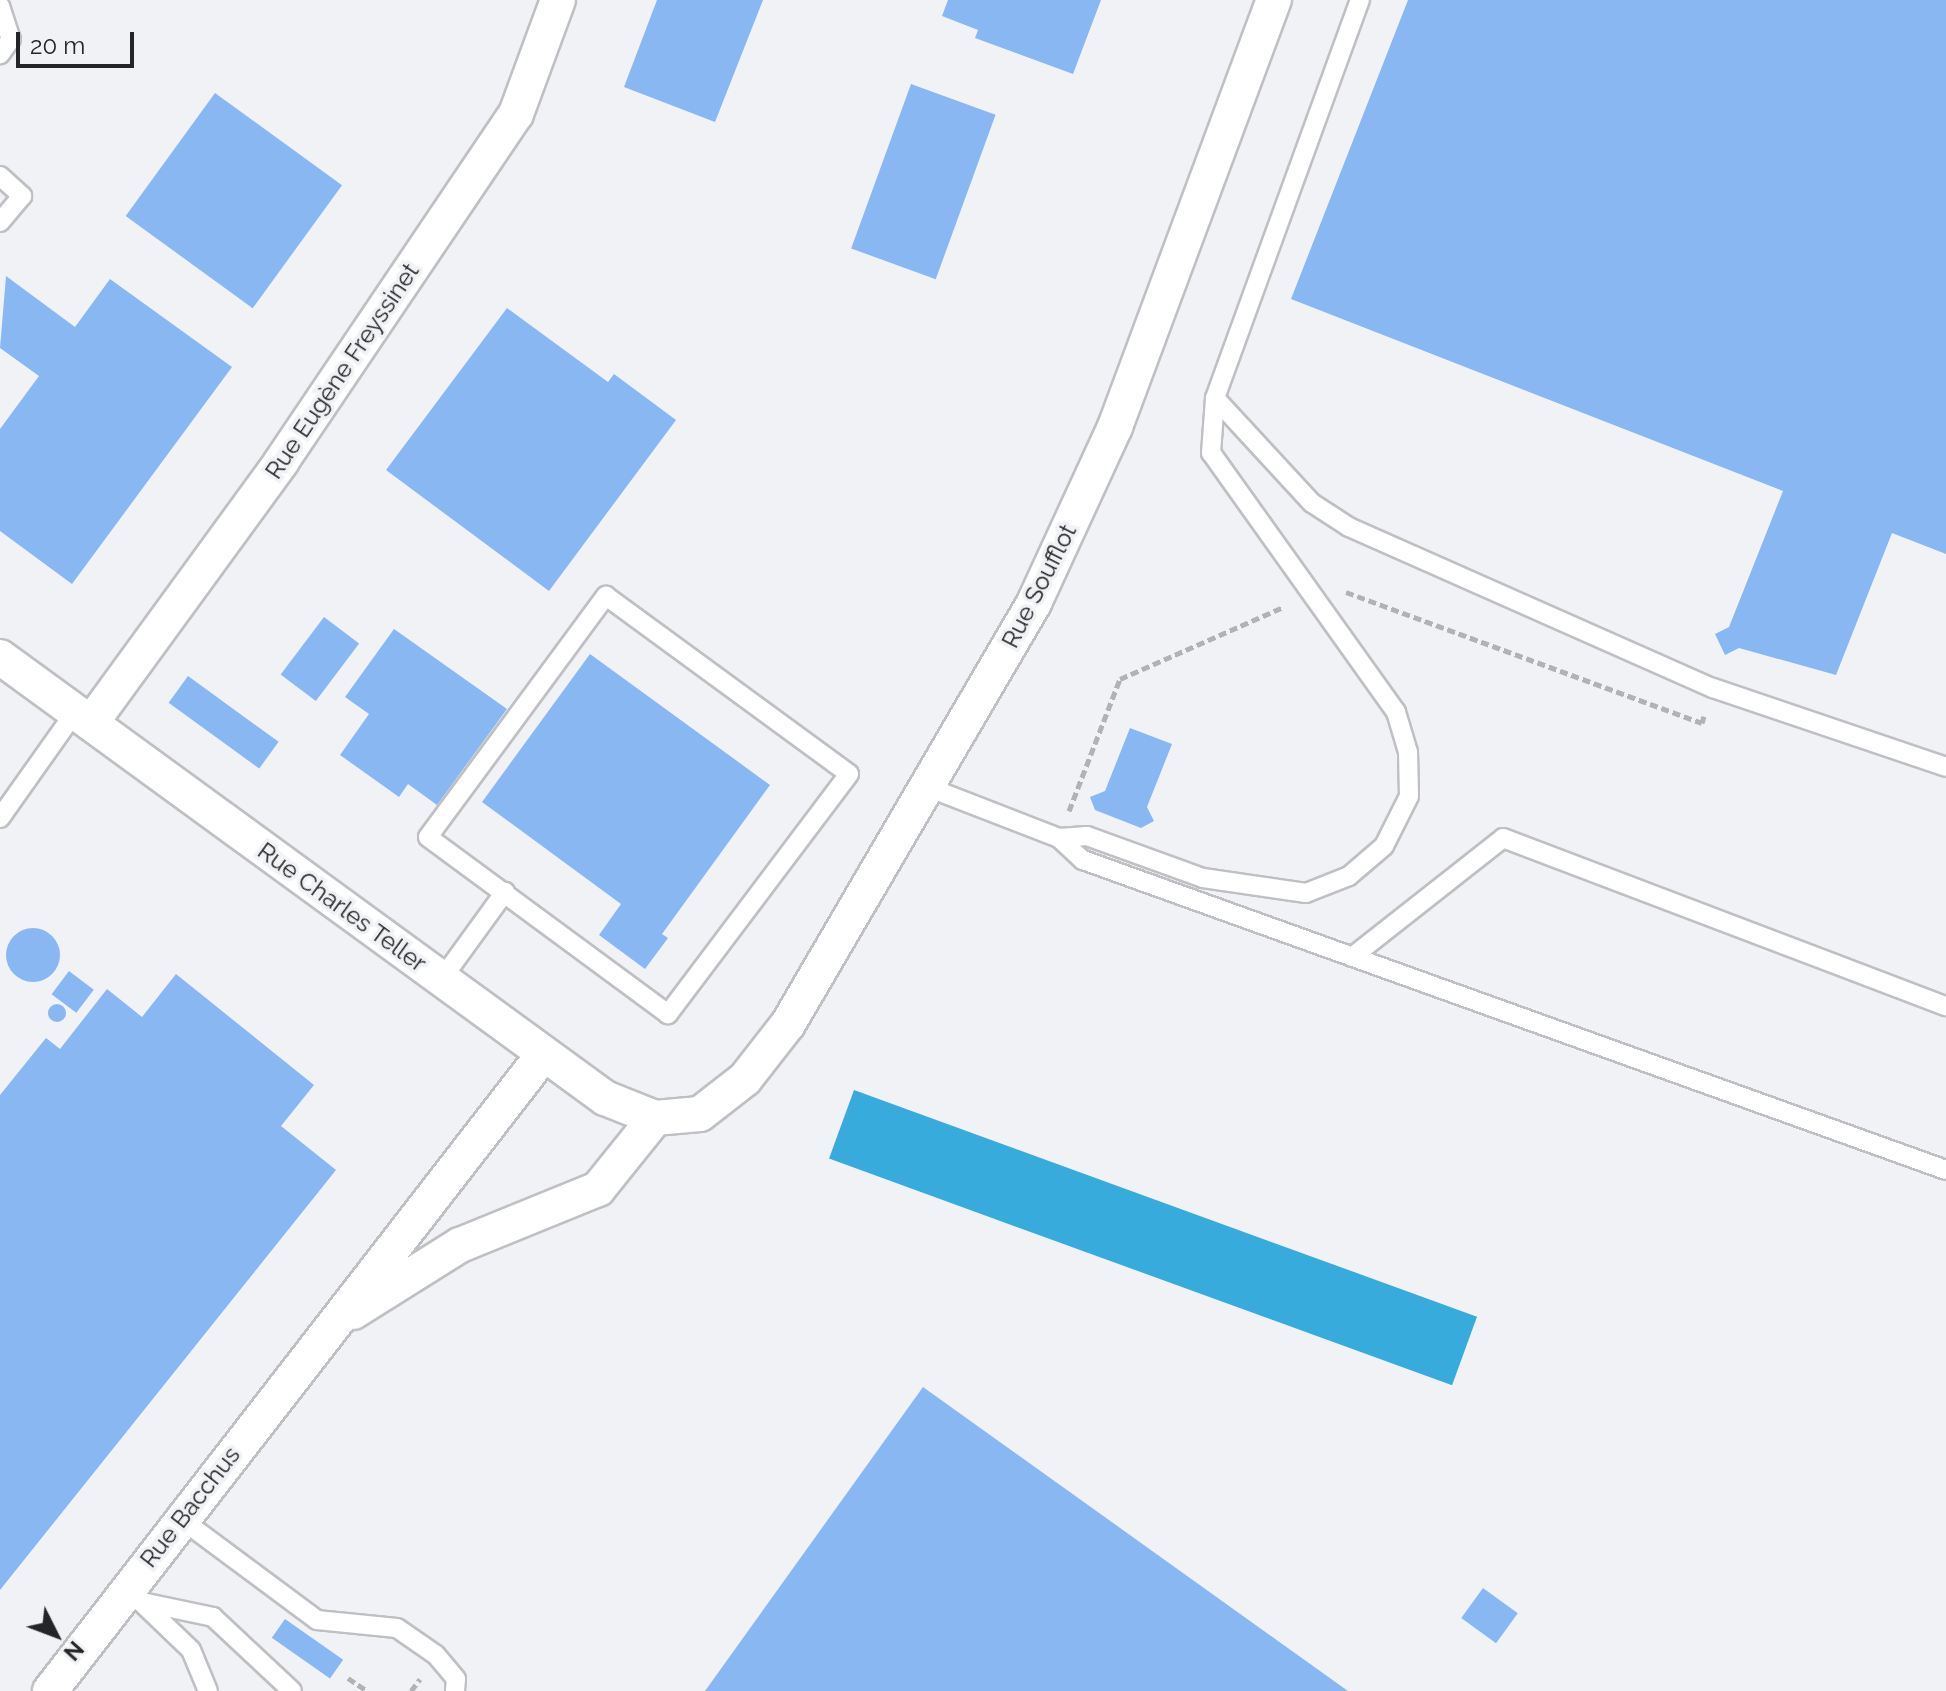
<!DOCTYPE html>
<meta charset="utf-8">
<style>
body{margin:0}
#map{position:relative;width:1946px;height:1691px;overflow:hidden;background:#f0f2f5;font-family:Raleway,sans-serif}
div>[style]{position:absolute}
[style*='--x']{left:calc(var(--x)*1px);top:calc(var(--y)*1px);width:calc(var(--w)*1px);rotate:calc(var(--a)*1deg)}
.water>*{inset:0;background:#38abdd;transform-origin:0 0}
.building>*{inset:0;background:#89b7f2;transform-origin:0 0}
.round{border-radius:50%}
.path>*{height:5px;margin-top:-2.5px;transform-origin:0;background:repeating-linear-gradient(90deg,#b1b2b5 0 8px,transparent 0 12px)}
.roads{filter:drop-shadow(2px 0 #bec0c3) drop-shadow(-2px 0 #bec0c3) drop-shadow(0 2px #bec0c3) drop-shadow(0 -2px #bec0c3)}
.lane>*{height:18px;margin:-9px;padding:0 9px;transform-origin:9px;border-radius:9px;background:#fff}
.street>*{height:34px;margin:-17px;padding:0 17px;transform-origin:17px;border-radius:17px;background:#fff}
span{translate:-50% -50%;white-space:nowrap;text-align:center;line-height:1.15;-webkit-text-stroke:7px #f0f2f5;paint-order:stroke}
.street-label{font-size:24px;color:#242526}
.north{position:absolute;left:16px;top:1595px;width:80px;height:80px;-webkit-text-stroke:6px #f0f2f5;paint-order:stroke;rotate:132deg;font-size:22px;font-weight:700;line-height:32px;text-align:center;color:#242526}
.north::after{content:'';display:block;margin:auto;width:28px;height:36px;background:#242526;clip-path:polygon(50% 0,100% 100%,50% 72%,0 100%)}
.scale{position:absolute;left:16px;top:32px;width:118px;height:36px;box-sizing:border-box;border:4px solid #242526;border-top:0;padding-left:10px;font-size:24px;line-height:28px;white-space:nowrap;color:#242526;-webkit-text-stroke:6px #f0f2f5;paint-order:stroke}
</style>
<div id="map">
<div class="water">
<div style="left:854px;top:1090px;width:663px;height:73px;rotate:20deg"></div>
</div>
<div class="building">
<div style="clip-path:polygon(657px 0,763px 0,715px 122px,624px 87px)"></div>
<div style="clip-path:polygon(948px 0,1101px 0,1073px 74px,975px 38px,978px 30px,942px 16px)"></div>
<div style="clip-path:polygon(1408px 0,1946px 0,1946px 554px,1892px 533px,1836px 675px,1739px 648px,1725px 655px,1715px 634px,1729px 627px,1783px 491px,1291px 299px)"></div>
<div style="left:911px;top:84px;width:90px;height:175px;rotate:20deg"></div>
<div style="left:215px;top:93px;width:157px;height:152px;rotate:36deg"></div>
<div style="clip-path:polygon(6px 276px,75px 327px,110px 279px,232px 367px,72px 584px,0 531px,0 429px,39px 376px,0 348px)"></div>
<div style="clip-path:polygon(507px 308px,608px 382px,614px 374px,676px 420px,549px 591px,386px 470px)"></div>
<div style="left:324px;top:617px;width:44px;height:72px;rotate:37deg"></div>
<div style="clip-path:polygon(394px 629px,507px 709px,437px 805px,408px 784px,399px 797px,340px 755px,369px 714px,345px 697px)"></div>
<div style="clip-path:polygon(590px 654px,770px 785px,662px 934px,668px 938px,645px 969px,599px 935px,621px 904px,482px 802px)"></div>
<div style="left:188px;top:676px;width:112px;height:33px;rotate:36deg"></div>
<div style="clip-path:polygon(1130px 728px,1172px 744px,1147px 807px,1154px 821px,1141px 828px,1095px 810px,1090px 797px,1105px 791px)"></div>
<div class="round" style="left:6px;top:928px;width:54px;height:54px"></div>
<div style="left:69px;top:971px;width:31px;height:29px;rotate:37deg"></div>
<div style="clip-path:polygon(176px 974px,314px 1085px,281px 1126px,336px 1170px,0 1590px,0 1095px,46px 1038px,60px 1049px,107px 989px,142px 1017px)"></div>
<div class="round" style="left:48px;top:1004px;width:18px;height:18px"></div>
<div style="clip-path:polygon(923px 1387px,1348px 1691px,705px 1691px)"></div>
<div style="left:1483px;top:1588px;width:43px;height:37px;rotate:36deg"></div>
<div style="left:285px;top:1619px;width:71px;height:23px;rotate:35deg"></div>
</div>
<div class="path">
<div style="--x:1346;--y:592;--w:379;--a:20.2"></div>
<div style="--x:1702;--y:723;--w:7;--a:-74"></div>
<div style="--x:1069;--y:811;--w:142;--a:-68.9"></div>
<div style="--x:1120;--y:679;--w:178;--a:-23.8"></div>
<div style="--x:348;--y:1678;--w:23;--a:34"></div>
<div style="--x:411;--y:1691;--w:15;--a:-53"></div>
</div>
<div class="roads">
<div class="lane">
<div style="--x:0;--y:6;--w:35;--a:72"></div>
<div style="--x:11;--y:39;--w:19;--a:126"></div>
<div style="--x:0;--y:176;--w:30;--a:42"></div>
<div style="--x:22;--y:196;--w:34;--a:130"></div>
<div style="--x:1215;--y:398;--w:143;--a:47.3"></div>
<div style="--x:1312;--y:503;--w:44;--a:33"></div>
<div style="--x:1349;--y:527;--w:398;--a:23.9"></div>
<div style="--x:1713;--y:688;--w:246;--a:18.7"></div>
<div style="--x:606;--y:596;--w:301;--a:36.2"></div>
<div style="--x:849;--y:774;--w:301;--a:127"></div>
<div style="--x:668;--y:1014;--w:298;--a:-143.6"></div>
<div style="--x:428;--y:837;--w:300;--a:-53.6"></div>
<div style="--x:930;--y:788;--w:138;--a:21.2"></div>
<div style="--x:1059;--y:838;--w:33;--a:43"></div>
<div style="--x:1083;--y:860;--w:917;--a:19.76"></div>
<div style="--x:0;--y:818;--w:130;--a:-54.7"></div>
<div style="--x:1059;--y:838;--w:28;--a:-4"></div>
<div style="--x:1087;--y:836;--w:123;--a:19.9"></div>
<div style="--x:1203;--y:878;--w:104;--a:8.3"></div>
<div style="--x:1306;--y:893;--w:46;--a:-21.6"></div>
<div style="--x:1349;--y:876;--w:46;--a:-40.6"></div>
<div style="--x:1384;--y:846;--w:56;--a:-63.4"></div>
<div style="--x:1409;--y:796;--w:44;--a:-91.3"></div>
<div style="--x:1408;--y:752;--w:42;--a:-106.7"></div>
<div style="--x:1396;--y:712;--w:318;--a:-125.5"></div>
<div style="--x:1211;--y:453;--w:55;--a:-85.8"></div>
<div style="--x:1215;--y:398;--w:424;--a:-70"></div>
<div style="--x:1352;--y:957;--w:192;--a:-38.2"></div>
<div style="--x:1503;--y:838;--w:474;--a:20.8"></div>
<div style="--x:441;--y:980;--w:109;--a:-54"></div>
<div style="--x:181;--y:1519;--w:169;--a:36.6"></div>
<div style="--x:317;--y:1620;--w:80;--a:5.7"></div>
<div style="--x:397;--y:1628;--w:47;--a:34.7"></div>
<div style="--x:436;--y:1655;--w:31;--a:50"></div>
<div style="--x:456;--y:1679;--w:12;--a:95"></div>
<div style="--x:141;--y:1602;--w:69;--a:43.8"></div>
<div style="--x:191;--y:1650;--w:44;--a:67.5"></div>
<div style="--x:142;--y:1602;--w:73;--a:11.9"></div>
<div style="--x:213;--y:1617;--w:108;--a:43.1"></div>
</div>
<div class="street">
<div style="--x:0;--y:657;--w:749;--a:36.09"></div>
<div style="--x:605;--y:1098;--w:54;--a:21.8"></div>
<div style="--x:655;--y:1118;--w:45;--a:-5.1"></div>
<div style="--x:700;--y:1114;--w:57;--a:-37.9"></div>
<div style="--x:745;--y:1079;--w:70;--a:-52"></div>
<div style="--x:788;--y:1024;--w:488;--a:-59.7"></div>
<div style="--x:1034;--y:603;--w:194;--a:-65.3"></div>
<div style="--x:1115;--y:427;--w:456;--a:-69.6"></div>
<div style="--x:91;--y:723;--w:323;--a:-53.9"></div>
<div style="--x:281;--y:462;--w:420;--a:-56"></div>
<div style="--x:516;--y:114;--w:121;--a:-69.8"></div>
<div style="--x:353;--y:1312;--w:126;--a:-32.1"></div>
<div style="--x:460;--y:1245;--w:149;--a:-22.1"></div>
<div style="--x:598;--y:1189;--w:91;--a:-51.2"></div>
<div style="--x:50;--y:1691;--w:805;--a:-52.22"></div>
</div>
</div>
<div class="street-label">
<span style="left:342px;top:371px;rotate:-56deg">Rue Eugène Freyssinet</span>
<span style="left:1039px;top:586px;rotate:-63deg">Rue Soufflot</span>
<span style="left:342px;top:907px;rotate:36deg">Rue Charles Teller</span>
<span style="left:190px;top:1507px;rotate:-52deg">Rue Bacchus</span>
</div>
<div class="north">N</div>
<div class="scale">20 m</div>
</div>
